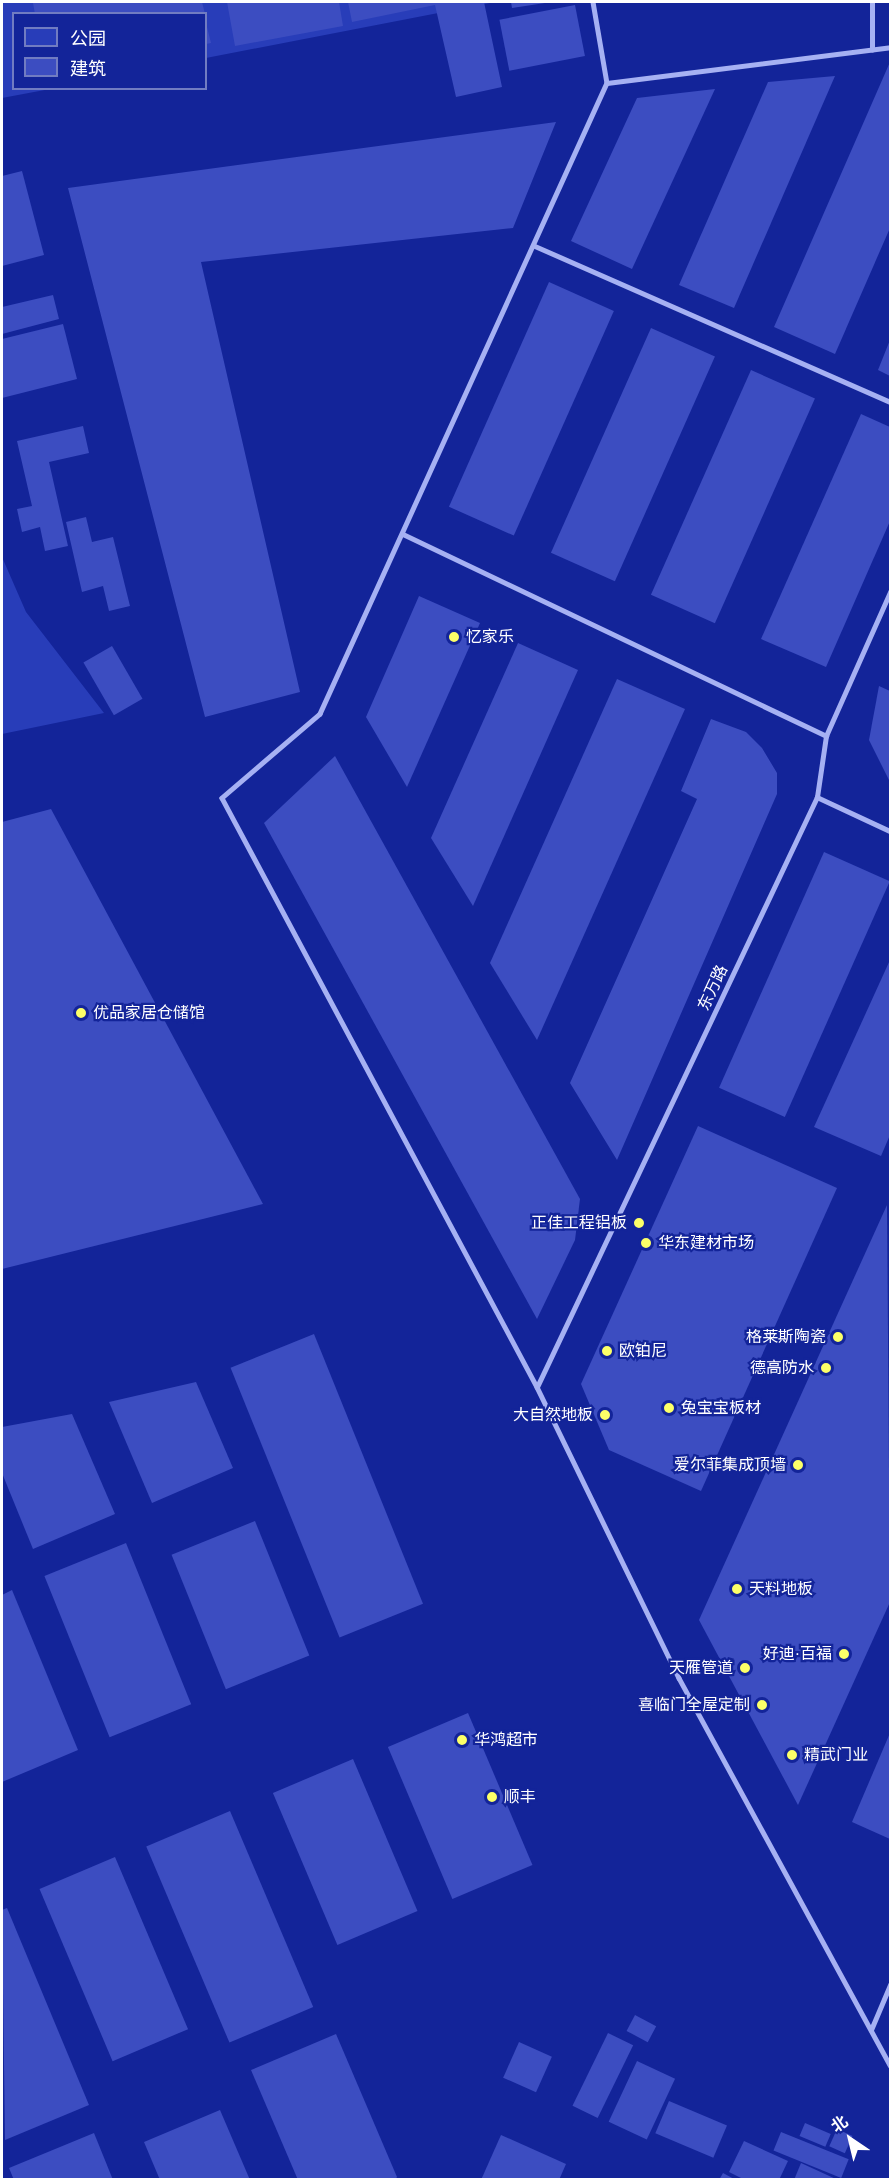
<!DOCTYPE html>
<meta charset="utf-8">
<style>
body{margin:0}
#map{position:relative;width:892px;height:2181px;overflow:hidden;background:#132499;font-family:Helvetica,"Noto Sans SC",sans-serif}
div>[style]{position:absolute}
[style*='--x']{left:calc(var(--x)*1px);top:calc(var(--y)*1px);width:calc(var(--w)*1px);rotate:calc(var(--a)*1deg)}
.green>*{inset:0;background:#283db9}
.building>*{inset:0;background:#3c4dc1;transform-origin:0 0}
.service>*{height:4.5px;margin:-2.25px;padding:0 2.25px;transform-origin:2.25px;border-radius:2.25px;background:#a6b1f3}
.dots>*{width:16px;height:16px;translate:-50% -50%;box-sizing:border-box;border:3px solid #132499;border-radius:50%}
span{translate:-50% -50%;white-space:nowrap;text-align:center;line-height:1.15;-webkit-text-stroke:4.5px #132499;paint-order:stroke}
.poi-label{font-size:16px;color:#fff}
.left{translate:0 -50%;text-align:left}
.right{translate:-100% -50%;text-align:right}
.street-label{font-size:16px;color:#fff}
.frame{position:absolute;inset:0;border:3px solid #fff;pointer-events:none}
.legend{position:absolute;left:12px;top:12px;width:195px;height:78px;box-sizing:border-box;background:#132499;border:2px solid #717cc2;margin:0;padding:8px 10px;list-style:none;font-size:18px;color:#fff}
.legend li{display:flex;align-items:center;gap:12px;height:30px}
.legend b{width:30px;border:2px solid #717cc2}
.north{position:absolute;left:820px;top:2109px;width:60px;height:60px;-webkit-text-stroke:4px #132499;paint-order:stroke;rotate:325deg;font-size:16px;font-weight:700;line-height:24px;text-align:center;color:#fff}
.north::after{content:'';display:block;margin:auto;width:21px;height:27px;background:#fff;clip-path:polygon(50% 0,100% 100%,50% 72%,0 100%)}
</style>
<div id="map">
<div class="green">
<div style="clip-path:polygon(2px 2px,495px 2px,206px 58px,206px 14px,14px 14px,14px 88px,50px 89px,2px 98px)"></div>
<div style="clip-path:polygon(2px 557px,26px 612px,104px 713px,2px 734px)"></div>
</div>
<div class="building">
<div style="clip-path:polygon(43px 2px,202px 2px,205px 14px,35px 14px,33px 3px)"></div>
<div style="clip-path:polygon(227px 2px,339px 2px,343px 26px,235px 46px)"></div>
<div style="clip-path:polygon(348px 2px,484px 2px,502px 87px,456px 97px,435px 5px,352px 22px)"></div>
<div style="clip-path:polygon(511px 2px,545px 2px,545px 3px,512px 8px)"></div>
<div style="left:575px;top:5px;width:52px;height:77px;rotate:79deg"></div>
<div style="clip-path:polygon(206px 23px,211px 43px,206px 44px)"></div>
<div style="clip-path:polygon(890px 62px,890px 228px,835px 354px,774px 327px)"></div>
<div style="clip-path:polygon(835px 76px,734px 308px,679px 285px,768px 82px)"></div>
<div style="clip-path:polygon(715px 89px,632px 269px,571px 241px,637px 98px)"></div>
<div style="clip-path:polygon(556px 122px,513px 228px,201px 262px,300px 692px,205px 717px,68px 188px)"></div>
<div style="clip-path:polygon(22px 171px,44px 255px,2px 266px,2px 176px)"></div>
<div style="left:549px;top:282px;width:71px;height:246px;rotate:24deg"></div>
<div style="clip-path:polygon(53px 295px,59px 319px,2px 334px,2px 307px)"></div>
<div style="clip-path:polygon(63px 324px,77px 379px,2px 398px,2px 339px)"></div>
<div style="left:651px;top:328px;width:70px;height:246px;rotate:24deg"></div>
<div style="clip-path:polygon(890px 340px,890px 376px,878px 370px)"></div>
<div style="left:751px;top:370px;width:70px;height:246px;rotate:24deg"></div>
<div style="clip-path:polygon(861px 414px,890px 427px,890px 521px,826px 667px,761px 639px)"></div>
<div style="clip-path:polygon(83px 426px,89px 453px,49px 462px,68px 546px,45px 551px,40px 527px,22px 532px,17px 509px,32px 506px,17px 441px)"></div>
<div style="clip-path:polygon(86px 517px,92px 542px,113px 537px,130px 606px,109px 611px,103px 586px,82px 592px,66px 522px)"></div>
<div style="clip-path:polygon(419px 596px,480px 623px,407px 787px,366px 717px)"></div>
<div style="clip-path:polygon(518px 643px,578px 670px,473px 906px,431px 838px)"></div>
<div style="left:112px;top:646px;width:61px;height:33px;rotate:60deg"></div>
<div style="clip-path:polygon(617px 679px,685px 709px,537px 1040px,490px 963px)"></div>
<div style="clip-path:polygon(879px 686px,890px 691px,890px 782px,869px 740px)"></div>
<div style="clip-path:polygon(711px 719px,746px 732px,762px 748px,777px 773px,777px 794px,617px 1160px,570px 1083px,697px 799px,681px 791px)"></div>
<div style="clip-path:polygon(335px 756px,580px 1199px,575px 1240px,537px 1319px,264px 823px)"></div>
<div style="clip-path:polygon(51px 809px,263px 1204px,2px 1269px,2px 822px)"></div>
<div style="left:824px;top:852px;width:72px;height:258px;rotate:24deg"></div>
<div style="clip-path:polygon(890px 960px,890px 1135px,881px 1156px,814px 1127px)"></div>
<div style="clip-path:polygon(698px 1126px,837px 1188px,701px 1491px,609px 1450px,581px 1384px)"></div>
<div style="clip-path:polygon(887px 1205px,890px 1602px,798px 1805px,699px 1620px)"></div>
<div style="left:314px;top:1334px;width:291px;height:90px;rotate:68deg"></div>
<div style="clip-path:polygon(196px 1382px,233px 1468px,152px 1503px,109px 1402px)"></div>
<div style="clip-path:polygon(72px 1414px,115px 1514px,33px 1549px,2px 1473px,2px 1427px)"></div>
<div style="left:255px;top:1521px;width:145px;height:90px;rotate:68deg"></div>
<div style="left:126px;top:1543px;width:174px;height:88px;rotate:68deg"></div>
<div style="clip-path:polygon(12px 1590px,78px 1750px,2px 1782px,2px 1595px)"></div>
<div style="left:468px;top:1713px;width:165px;height:87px;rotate:67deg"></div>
<div style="clip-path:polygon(890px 1733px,890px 1839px,852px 1822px)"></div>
<div style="left:353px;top:1759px;width:165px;height:87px;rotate:67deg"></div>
<div style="left:230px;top:1811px;width:213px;height:91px;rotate:67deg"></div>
<div style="left:115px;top:1857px;width:187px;height:82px;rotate:67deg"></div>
<div style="clip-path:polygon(7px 1908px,89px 2105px,5px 2140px,2px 1910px)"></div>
<div style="left:635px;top:2015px;width:24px;height:18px;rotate:28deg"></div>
<div style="left:608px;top:2033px;width:28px;height:81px;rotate:26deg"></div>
<div style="clip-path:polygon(336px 2034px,397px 2177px,395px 2180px,298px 2180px,251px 2070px)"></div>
<div style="left:519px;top:2042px;width:36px;height:39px;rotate:24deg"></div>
<div style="left:637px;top:2061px;width:42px;height:67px;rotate:25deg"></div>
<div style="left:669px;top:2101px;width:63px;height:35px;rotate:23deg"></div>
<div style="clip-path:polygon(220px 2110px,250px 2180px,160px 2180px,144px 2142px)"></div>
<div style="left:805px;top:2123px;width:28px;height:14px;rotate:23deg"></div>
<div style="left:837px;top:2129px;width:17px;height:19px;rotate:24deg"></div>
<div style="left:781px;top:2132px;width:73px;height:20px;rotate:22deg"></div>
<div style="clip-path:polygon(94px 2133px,113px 2180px,14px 2180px,9px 2168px)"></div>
<div style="clip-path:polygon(501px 2135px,566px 2164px,559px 2180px,481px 2180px)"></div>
<div style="clip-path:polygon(744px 2141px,788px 2161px,779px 2180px,745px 2180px,729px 2172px)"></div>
<div style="clip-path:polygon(801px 2163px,838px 2180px,794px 2180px)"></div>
<div style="clip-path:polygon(723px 2173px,736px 2180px,719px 2180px)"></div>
</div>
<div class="service">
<div style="--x:593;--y:2;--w:82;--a:80.2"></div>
<div style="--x:607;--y:83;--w:693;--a:114.46"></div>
<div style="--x:320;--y:714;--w:129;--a:139.4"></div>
<div style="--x:222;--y:798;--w:668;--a:61.86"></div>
<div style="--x:537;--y:1387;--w:324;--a:64"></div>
<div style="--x:679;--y:1678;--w:441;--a:61.4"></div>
<div style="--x:872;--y:50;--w:48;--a:-90"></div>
<div style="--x:607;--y:83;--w:285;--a:-7.2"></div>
<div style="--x:535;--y:246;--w:388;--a:23.7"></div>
<div style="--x:403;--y:534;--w:469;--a:25.5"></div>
<div style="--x:817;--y:797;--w:81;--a:25"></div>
<div style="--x:537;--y:1387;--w:653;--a:-64.61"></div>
<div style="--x:817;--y:797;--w:62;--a:-81.6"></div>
<div style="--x:826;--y:736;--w:158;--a:-66"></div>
<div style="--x:871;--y:2030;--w:49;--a:-67.1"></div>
</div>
<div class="dots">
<div style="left:454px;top:637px;background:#fcff68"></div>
<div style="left:81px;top:1013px;background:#fcff68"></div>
<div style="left:639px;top:1223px;background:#fcff68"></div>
<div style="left:646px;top:1243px;background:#fcff68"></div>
<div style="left:838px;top:1337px;background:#fcff68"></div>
<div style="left:607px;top:1351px;background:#fcff68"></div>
<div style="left:826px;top:1368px;background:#fcff68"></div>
<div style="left:669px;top:1408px;background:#fcff68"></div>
<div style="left:605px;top:1415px;background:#fcff68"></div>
<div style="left:798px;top:1465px;background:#fcff68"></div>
<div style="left:737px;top:1589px;background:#fcff68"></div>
<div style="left:844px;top:1654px;background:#fcff68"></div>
<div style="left:745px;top:1668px;background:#fcff68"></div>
<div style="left:762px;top:1705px;background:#fcff68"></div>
<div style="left:462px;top:1740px;background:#fcff68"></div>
<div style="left:792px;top:1755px;background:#fcff68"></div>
<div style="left:492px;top:1797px;background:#fcff68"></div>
</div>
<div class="poi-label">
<span class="left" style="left:466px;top:637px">忆家乐</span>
<span class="left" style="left:93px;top:1013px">优品家居仓储馆</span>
<span class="right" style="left:627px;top:1223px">正佳工程铝板</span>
<span class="left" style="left:658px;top:1243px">华东建材市场</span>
<span class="right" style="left:826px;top:1337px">格莱斯陶瓷</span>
<span class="left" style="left:619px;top:1351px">欧铂尼</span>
<span class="right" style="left:814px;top:1368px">德高防水</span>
<span class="left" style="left:681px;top:1408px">兔宝宝板材</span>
<span class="right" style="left:593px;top:1415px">大自然地板</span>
<span class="right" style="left:786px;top:1465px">爱尔菲集成顶墙</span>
<span class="left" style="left:749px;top:1589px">天料地板</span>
<span class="right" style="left:832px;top:1654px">好迪·百福</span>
<span class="right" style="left:733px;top:1668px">天雁管道</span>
<span class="right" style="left:750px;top:1705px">喜临门全屋定制</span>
<span class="left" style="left:474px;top:1740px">华鸿超市</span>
<span class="left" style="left:804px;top:1755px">精武门业</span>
<span class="left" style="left:504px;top:1797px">顺丰</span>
</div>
<div class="street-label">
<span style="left:713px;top:988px;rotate:-65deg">东万路</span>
</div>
<div class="frame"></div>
<ul class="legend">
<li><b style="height:16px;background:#283db9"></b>公园</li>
<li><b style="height:16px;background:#3c4dc1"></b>建筑</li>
</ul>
<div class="north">北</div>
</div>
